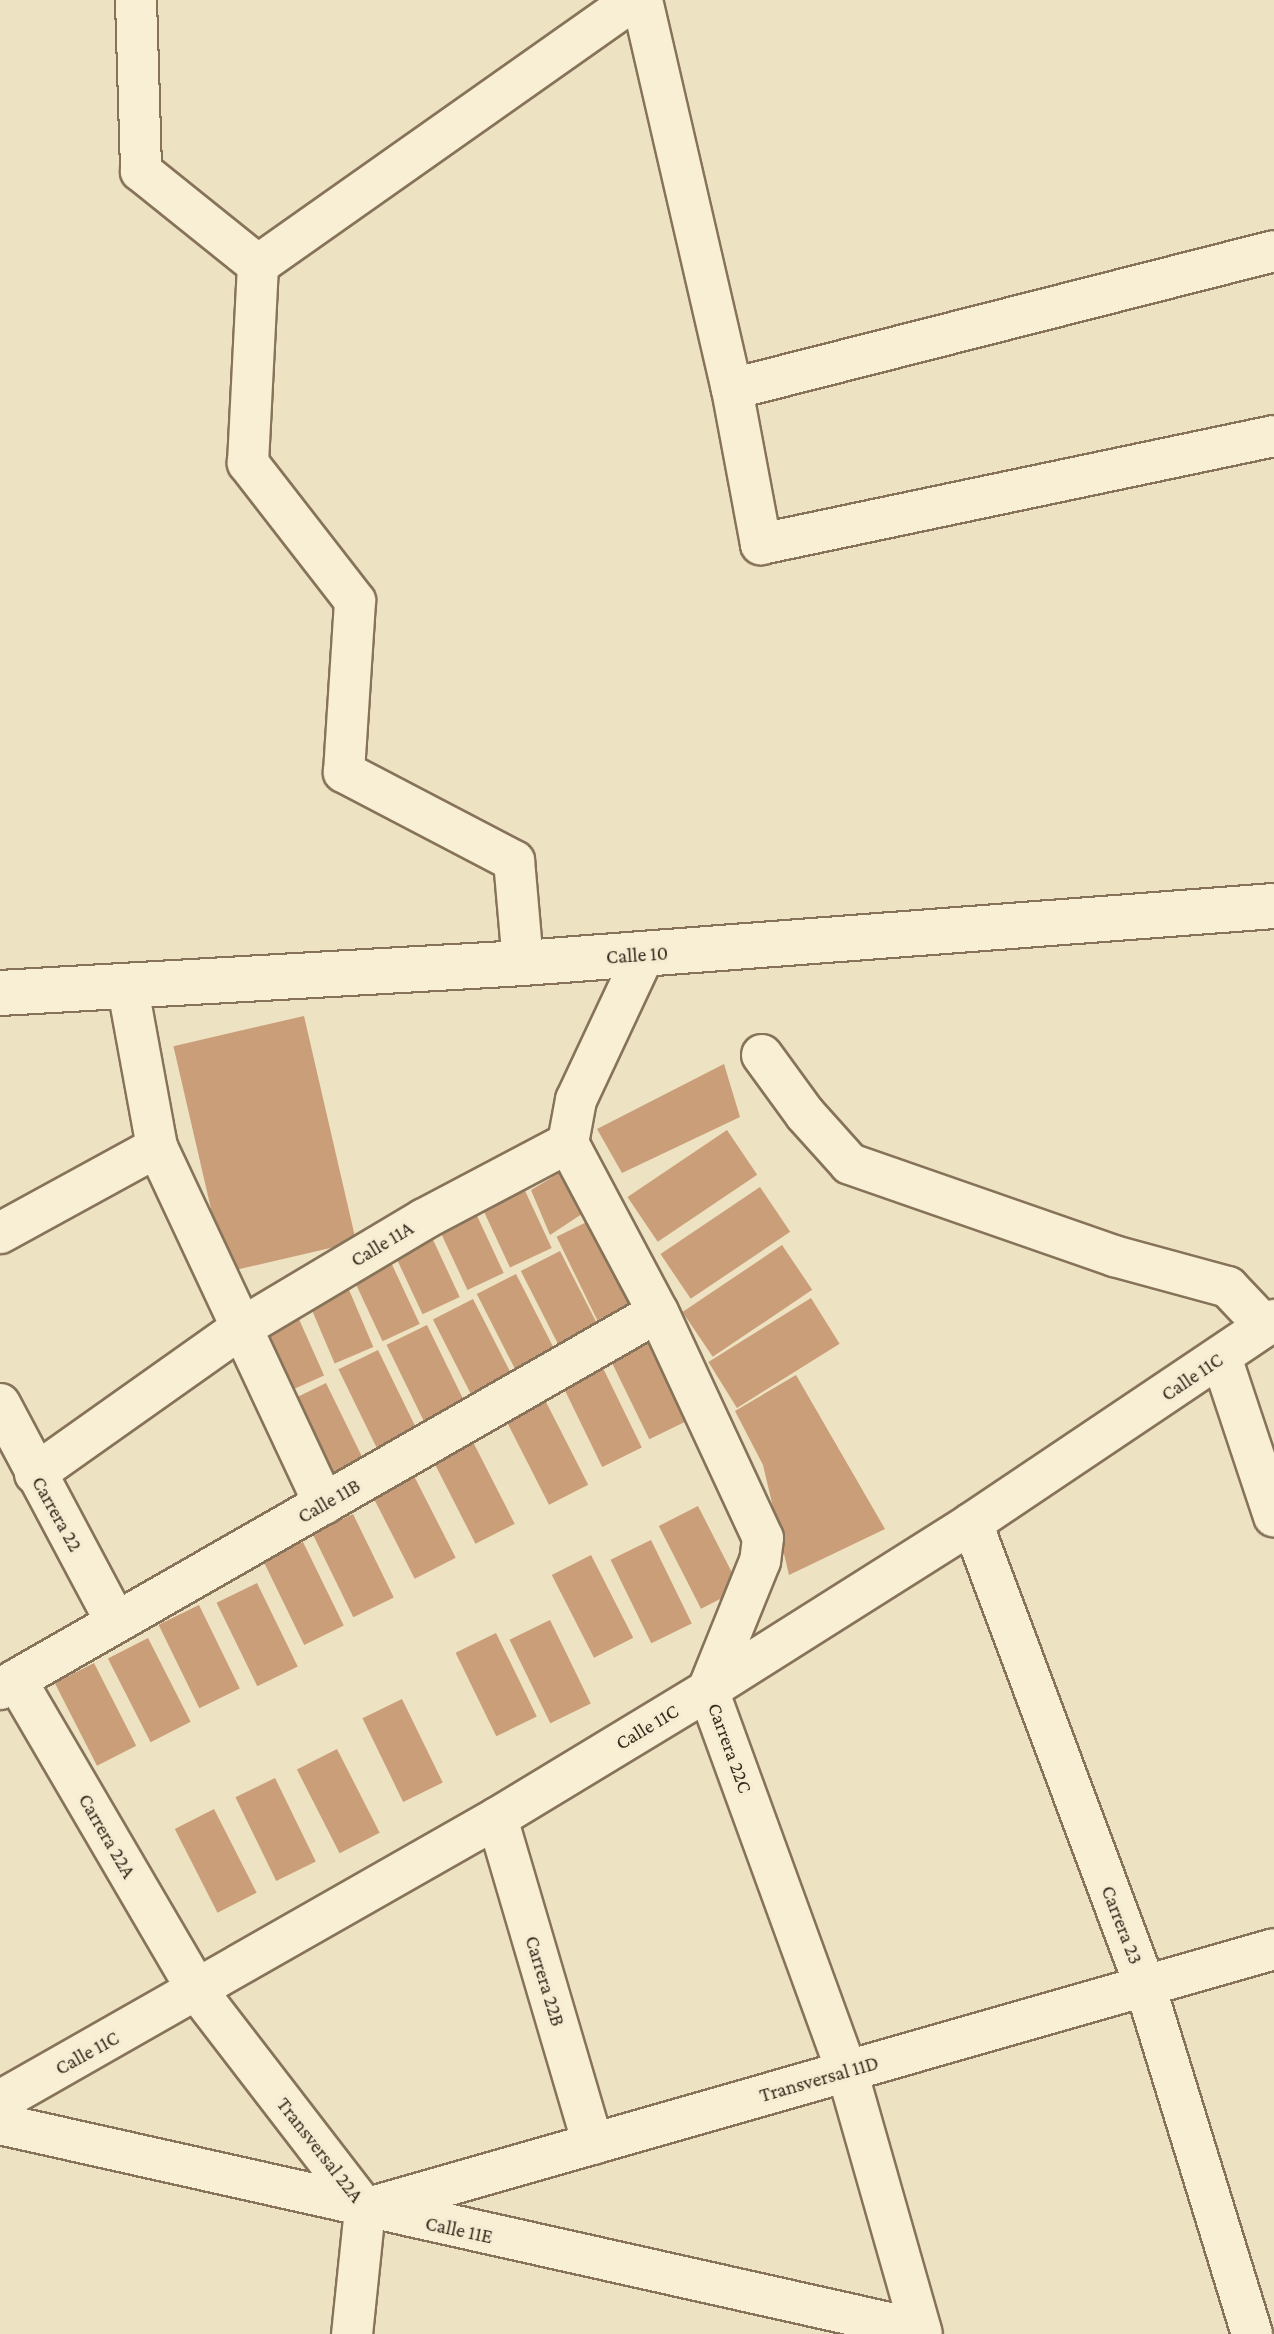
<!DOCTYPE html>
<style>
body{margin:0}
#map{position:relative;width:1274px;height:2334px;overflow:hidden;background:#ede2c2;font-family:"Crimson Pro",serif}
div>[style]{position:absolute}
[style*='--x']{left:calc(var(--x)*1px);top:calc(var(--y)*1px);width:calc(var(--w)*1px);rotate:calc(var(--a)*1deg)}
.building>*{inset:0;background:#ca9e78;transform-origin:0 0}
.roads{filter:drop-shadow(2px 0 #867359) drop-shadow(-2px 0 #867359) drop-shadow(0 2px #867359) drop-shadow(0 -2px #867359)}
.minor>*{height:40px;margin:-20px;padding:0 20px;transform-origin:20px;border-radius:20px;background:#f8efd5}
.secondary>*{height:44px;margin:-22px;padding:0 22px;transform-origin:22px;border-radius:22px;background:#f8efd5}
span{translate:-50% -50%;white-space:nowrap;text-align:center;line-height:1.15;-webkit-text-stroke:6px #f5ecd1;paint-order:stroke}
.street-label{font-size:20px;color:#362a1d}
</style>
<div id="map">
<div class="building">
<div style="left:304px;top:1016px;width:232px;height:134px;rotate:77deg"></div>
<div style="clip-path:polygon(724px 1064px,740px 1117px,622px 1173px,597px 1129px)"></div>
<div style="left:727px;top:1130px;width:54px;height:120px;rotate:56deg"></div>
<div style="clip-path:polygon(566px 1169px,588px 1210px,550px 1235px,531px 1190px)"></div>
<div style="left:520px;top:1180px;width:75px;height:46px;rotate:65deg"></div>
<div style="left:760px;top:1187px;width:54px;height:120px;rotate:56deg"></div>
<div style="left:472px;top:1205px;width:75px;height:40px;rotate:65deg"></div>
<div style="left:597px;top:1217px;width:93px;height:45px;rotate:64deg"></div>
<div style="left:428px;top:1229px;width:75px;height:41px;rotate:65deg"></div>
<div style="left:782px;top:1245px;width:54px;height:120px;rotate:56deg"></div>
<div style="left:560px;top:1251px;width:93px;height:44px;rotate:63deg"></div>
<div style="left:388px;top:1256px;width:75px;height:41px;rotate:65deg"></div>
<div style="left:516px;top:1274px;width:94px;height:44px;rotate:63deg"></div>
<div style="left:344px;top:1278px;width:75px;height:42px;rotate:67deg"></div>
<div style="left:811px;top:1298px;width:54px;height:121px;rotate:58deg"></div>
<div style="left:473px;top:1299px;width:94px;height:45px;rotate:63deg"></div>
<div style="left:294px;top:1308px;width:74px;height:41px;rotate:66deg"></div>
<div style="left:427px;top:1325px;width:93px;height:45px;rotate:64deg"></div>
<div style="left:649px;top:1336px;width:93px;height:45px;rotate:64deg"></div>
<div style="left:378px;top:1350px;width:93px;height:44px;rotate:64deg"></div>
<div style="left:601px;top:1364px;width:93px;height:44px;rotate:64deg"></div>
<div style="clip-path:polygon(796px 1375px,885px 1529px,789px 1575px,763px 1465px,735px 1411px)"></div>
<div style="left:326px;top:1383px;width:93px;height:45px;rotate:64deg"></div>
<div style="left:546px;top:1402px;width:93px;height:44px;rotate:63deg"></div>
<div style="left:472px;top:1440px;width:94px;height:44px;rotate:63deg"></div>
<div style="left:413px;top:1474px;width:94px;height:46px;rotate:63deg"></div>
<div style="left:698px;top:1506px;width:93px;height:44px;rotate:63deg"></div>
<div style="left:353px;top:1514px;width:93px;height:45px;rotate:64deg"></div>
<div style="left:651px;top:1540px;width:93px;height:45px;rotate:64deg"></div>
<div style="left:303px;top:1542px;width:93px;height:44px;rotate:64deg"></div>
<div style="left:591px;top:1555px;width:93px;height:44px;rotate:63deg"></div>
<div style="left:257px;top:1583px;width:93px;height:45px;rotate:64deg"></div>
<div style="left:199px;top:1605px;width:93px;height:45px;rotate:64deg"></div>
<div style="left:550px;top:1620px;width:93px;height:45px;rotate:64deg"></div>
<div style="left:496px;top:1633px;width:93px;height:45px;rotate:64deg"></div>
<div style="left:148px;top:1638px;width:94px;height:45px;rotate:63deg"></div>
<div style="left:94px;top:1663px;width:93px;height:44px;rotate:63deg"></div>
<div style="left:402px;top:1699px;width:93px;height:44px;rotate:64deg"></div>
<div style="left:337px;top:1749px;width:94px;height:45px;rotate:63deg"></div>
<div style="left:275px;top:1778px;width:93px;height:44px;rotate:64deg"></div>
<div style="left:214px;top:1809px;width:94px;height:44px;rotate:63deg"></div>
</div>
<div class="roads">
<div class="minor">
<div style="--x:136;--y:0;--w:171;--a:88.3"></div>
<div style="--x:141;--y:171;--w:150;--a:38.8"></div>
<div style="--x:642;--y:0;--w:399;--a:77"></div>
<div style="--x:732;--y:389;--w:559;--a:-14.28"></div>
<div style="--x:732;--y:389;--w:158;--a:79.4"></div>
<div style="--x:761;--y:544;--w:524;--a:-11.89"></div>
<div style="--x:523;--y:963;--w:102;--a:-95"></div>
<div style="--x:514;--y:861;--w:192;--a:-152.4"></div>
<div style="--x:344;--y:772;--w:171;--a:-86.3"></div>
<div style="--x:355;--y:601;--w:175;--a:-127.8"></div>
<div style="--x:248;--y:463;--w:198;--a:-87.1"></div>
<div style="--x:258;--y:265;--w:460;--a:-35.2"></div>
<div style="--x:128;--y:989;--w:161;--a:79.6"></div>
<div style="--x:762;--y:1055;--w:73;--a:53.9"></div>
<div style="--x:805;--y:1114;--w:67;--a:48"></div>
<div style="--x:850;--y:1164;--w:280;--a:19.2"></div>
<div style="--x:1114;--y:1256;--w:118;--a:15.2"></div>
<div style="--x:1228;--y:1287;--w:54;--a:46.5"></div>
<div style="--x:568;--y:1143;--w:191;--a:62"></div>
<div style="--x:658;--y:1312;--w:249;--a:65.1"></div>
<div style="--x:763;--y:1538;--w:23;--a:97"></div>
<div style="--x:760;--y:1561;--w:139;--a:112"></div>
<div style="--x:708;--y:1690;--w:406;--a:70"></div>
<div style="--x:847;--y:2071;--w:273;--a:74.1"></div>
<div style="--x:568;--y:1143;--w:44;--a:-79.5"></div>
<div style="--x:576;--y:1100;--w:160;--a:-64.9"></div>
<div style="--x:0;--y:1233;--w:179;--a:-28.7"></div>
<div style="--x:157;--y:1147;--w:394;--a:64.9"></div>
<div style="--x:1221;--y:1357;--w:168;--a:71.6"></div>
<div style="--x:0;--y:1404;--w:247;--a:62"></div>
<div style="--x:35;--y:1474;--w:255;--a:-35.3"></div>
<div style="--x:243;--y:1327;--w:211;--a:-30.8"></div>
<div style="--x:424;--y:1219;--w:163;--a:-27.8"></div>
<div style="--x:972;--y:1523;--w:494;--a:69.5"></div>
<div style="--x:1145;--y:1986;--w:364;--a:72.9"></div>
<div style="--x:16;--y:1680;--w:361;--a:59.7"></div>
<div style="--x:198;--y:1992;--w:274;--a:52.4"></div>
<div style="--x:365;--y:2209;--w:126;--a:95.9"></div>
<div style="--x:0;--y:1689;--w:758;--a:-29.81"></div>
<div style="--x:497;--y:1818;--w:340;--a:73.6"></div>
<div style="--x:0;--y:2101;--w:572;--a:-29.66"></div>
<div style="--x:497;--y:1818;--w:247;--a:-31.2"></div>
<div style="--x:708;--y:1690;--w:312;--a:-32.3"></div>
<div style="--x:972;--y:1523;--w:364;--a:-33.9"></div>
<div style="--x:0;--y:2124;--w:943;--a:12.62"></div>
<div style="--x:365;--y:2209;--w:945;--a:-15.96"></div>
</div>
<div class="secondary">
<div style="--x:0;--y:993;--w:524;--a:-3.28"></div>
<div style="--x:523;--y:963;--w:753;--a:-4.34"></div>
</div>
</div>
<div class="street-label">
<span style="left:637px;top:955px;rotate:-4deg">Calle 10</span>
<span style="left:382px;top:1244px;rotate:-31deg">Calle 11A</span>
<span style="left:1192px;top:1377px;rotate:-34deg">Calle 11C</span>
<span style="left:329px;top:1501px;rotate:-30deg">Calle 11B</span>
<span style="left:57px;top:1514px;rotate:61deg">Carrera 22</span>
<span style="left:647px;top:1727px;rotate:-31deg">Calle 11C</span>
<span style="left:730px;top:1748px;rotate:70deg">Carrera 22C</span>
<span style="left:107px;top:1836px;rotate:60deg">Carrera 22A</span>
<span style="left:1122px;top:1925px;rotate:69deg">Carrera 23</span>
<span style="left:545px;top:1981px;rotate:73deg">Carrera 22B</span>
<span style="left:87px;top:2053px;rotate:-29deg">Calle 11C</span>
<span style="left:819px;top:2079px;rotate:-16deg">Transversal 11D</span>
<span style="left:320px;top:2150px;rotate:52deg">Transversal 22A</span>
<span style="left:459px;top:2230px;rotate:12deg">Calle 11E</span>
</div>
</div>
